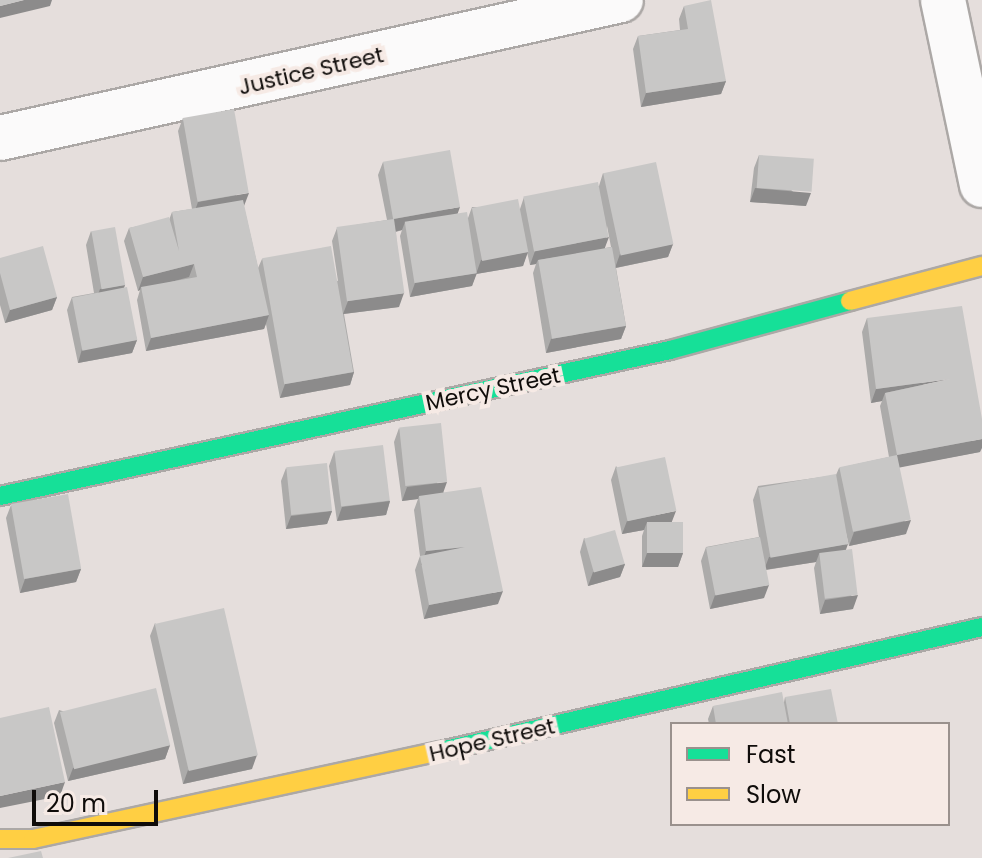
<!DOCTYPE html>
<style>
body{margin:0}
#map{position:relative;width:982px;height:858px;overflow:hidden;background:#e5dedc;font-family:Poppins,sans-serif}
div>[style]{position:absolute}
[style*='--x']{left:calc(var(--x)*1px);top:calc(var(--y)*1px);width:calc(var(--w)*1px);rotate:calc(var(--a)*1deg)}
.roads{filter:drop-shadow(2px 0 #aca8a6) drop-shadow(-2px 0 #aca8a6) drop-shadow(0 2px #aca8a6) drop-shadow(0 -2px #aca8a6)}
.street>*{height:44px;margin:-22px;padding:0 22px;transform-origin:22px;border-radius:22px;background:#fbfafa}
.fast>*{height:18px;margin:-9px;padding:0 9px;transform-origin:9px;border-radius:9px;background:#16e098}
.slow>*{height:18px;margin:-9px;padding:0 9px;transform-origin:9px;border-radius:9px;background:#ffcf43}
.wall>*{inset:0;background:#acabaa}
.shaded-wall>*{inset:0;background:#8c8b8b}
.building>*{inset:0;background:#c8c7c6;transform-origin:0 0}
span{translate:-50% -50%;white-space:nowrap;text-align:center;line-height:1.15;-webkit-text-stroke:8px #f6eae5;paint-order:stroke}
.street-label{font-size:22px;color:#0f0c0a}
.legend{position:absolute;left:670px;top:722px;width:280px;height:104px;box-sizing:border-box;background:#f6eae5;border:2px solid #9a918d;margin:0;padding:10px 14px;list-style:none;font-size:24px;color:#0f0c0a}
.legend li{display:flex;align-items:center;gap:16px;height:40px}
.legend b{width:40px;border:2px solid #9a918d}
.scale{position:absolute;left:32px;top:790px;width:126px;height:36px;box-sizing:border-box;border:4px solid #0f0c0a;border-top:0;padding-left:10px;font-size:24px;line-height:28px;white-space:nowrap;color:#0f0c0a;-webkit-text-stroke:6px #f6eae5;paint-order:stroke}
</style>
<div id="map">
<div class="roads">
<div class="street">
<div style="--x:943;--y:0;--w:189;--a:78.1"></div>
<div style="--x:0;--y:138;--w:636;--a:-12.53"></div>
</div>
<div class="fast">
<div style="--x:0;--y:496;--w:686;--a:-12.29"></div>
<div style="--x:670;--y:350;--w:187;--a:-15.2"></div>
<div style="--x:441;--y:751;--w:555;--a:-12.91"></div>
</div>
<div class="slow">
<div style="--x:850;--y:301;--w:137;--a:-14.9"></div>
<div style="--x:0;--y:839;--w:33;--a:0"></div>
<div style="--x:33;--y:839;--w:417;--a:-12.2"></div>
</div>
</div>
<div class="wall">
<div style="clip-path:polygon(684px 6px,726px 81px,721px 94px,641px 107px,633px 49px,638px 36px,680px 30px,679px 19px)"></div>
<div style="clip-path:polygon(evenodd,183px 118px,244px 207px,258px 268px,262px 259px,338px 281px,332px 241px,337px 228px,387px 220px,378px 175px,383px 162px,457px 214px,468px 218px,472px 207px,520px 209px,524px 197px,599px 186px,603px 173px,673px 244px,668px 257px,616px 268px,626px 326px,621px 339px,546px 353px,533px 273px,536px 264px,530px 265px,527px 252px,523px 266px,476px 274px,472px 286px,410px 297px,400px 236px,402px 230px,396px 232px,399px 307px,344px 314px,354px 372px,350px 385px,280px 398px,266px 324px,264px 329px,146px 351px,137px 300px,140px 290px,138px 291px,124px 241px,129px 228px,169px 220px,172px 212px,192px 209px,178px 131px,183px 118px,607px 226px,611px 247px,605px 248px,607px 226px)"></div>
<div style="clip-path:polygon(759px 155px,806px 206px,750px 202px,754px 168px)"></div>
<div style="clip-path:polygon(91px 231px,125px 285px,124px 287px,137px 340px,132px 353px,78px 363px,67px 310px,72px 297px,94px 293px,86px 245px)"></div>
<div style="clip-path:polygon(0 258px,57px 297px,52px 310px,5px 323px,0 305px)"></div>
<div style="clip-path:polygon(867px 318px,980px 452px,899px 467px,906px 534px,849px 546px,846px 533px,846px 550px,853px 609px,820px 614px,814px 568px,816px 562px,766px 570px,764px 598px,710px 609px,701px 561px,706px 547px,759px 537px,753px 500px,758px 486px,836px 475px,839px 468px,889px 457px,880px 406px,882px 401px,871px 403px,862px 332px)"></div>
<div style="clip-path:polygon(399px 428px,444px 493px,498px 604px,424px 619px,415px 570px,420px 556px,414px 510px,418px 499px,402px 501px,394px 442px)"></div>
<div style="clip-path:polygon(334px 452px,390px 501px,386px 515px,337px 521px,329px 466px)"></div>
<div style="clip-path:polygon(616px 466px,683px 553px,678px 567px,642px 567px,642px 536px,644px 530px,622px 534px,611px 480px)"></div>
<div style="clip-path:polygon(286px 468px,332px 511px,327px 524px,286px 529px,281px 481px)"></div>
<div style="clip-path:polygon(11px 505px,81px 569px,76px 582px,20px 593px,6px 518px)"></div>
<div style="clip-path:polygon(584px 538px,625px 564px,620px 577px,588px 586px,580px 552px)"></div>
<div style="clip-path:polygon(155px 623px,252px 769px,183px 784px,150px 636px)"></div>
<div style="clip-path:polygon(785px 697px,838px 724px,709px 724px,708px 719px,713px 706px,784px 702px)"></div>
<div style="clip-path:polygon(59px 710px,170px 745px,165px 759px,68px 781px,54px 723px)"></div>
</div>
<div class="shaded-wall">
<div style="clip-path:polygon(24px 0,52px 0,50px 6px,0 18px,0 6px)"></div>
<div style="clip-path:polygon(726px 81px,721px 94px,641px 107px,646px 93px)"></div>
<div style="clip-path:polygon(755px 188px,811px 193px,806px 206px,750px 202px)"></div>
<div style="clip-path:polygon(249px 193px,244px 206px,193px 216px,198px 202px)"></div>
<div style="clip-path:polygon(460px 207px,455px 221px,405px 222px,402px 230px,389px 233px,394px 219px)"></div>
<div style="clip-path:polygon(609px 237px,604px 250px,538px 260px,536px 264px,530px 265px,535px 251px)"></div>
<div style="clip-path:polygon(673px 244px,668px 257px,615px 268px,620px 254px)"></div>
<div style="clip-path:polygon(528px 252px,523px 266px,476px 274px,481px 260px)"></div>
<div style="clip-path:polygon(194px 264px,189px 277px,142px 290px,141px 287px,140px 290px,138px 291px,143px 277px)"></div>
<div style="clip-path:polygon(477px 273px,472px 286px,410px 297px,415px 283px)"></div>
<div style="clip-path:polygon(125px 285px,120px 298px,95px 302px,100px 289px)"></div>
<div style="clip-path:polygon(404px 293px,399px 307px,343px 314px,348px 301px)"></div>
<div style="clip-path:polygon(57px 297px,52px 310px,5px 323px,10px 310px)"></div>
<div style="clip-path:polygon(269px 315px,264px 329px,146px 351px,151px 338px)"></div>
<div style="clip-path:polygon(626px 326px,621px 339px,546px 353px,551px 339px)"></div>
<div style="clip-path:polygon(137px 340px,132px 353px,78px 363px,82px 349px)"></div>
<div style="clip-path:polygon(354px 372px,350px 385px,280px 398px,285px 384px)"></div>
<div style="clip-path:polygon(950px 379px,885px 393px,882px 401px,871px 403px,876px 389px)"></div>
<div style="clip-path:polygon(982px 439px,982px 448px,980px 452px,892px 469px,897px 455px)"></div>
<div style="clip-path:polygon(447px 482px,442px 496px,419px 496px,418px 499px,402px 501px,407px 487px)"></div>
<div style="clip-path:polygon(390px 501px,386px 515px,337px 521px,342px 507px)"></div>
<div style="clip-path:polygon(332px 511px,327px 524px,286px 529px,291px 516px)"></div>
<div style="clip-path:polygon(676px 511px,671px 524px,647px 522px,644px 530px,622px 534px,627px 521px)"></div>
<div style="clip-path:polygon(911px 520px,906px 534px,849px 546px,854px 532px)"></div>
<div style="clip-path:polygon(848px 544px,843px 558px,819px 554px,816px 562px,764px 570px,769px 557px)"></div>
<div style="clip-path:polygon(465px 547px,421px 565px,426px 551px)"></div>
<div style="clip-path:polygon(647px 553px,683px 553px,678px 567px,642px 567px)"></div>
<div style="clip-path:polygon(625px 564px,620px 577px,588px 586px,593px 572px)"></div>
<div style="clip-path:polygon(81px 569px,76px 582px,20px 593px,25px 579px)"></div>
<div style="clip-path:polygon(769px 585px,764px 598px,710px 609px,715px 595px)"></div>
<div style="clip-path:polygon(503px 591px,498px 604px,424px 619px,429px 605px)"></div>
<div style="clip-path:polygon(858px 595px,853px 609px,820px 614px,825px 600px)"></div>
<div style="clip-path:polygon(170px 745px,165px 759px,68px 781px,73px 768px)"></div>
<div style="clip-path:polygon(257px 755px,252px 769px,183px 784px,188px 770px)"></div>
<div style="clip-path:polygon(65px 782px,60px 796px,0 808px,0 796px)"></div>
</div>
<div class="building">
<div style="clip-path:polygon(0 0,24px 0,0 6px)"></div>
<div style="clip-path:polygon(711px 0,726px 81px,646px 93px,638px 36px,688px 29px,684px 6px)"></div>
<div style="left:234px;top:109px;width:85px;height:52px;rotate:80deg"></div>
<div style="left:450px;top:150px;width:58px;height:68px;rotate:80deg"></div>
<div style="left:759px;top:155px;width:55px;height:33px;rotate:4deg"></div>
<div style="left:656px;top:162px;width:84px;height:54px;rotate:78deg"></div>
<div style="left:598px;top:182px;width:56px;height:76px;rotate:79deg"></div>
<div style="left:518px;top:199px;width:54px;height:47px;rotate:79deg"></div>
<div style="clip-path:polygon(243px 200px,269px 315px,151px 338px,141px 287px,197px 277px,194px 264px,143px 277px,129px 228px,169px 217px,179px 251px,172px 212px)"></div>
<div style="left:467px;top:212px;width:62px;height:63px;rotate:81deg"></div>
<div style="left:394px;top:219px;width:75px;height:58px;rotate:82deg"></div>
<div style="left:115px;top:227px;width:59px;height:24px;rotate:80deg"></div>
<div style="clip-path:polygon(43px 246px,57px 297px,10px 310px,0 273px,0 258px)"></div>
<div style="left:331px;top:246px;width:128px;height:70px;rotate:80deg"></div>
<div style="left:612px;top:247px;width:80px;height:75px;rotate:80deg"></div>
<div style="left:127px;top:287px;width:54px;height:56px;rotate:79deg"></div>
<div style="clip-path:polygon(962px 306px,982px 419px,982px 439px,897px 455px,885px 393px,950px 379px,876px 389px,867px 318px)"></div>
<div style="left:441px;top:423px;width:59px;height:42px;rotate:84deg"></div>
<div style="left:383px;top:445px;width:56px;height:49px;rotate:83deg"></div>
<div style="left:897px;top:455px;width:66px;height:59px;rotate:78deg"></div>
<div style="left:665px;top:457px;width:55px;height:50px;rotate:78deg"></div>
<div style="left:327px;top:463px;width:48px;height:41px;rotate:84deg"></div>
<div style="left:836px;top:474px;width:71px;height:79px;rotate:80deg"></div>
<div style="clip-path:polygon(481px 487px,503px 591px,429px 605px,420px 556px,465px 547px,426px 551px,419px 496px)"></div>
<div style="left:68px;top:494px;width:76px;height:58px;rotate:80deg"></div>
<div style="left:647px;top:522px;width:36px;height:31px"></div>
<div style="left:615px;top:530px;width:35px;height:32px;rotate:74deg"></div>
<div style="left:760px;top:537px;width:49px;height:55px;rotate:79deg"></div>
<div style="left:852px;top:549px;width:46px;height:33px;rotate:83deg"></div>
<div style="left:224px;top:608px;width:151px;height:71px;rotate:77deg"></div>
<div style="left:156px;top:688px;width:59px;height:99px;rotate:76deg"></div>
<div style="clip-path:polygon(831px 689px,838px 724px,790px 724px,785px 697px)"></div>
<div style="clip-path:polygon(782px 692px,788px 724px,716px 724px,713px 706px)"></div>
<div style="clip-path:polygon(49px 707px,65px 782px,0 796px,0 718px)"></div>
<div style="clip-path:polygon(41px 851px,43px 858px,8px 858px)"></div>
</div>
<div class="street-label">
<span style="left:311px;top:71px;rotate:-13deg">Justice Street</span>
<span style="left:493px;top:389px;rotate:-12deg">Mercy Street</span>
<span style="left:492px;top:740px;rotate:-13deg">Hope Street</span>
</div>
<ul class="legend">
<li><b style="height:10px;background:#16e098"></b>Fast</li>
<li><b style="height:10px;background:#ffcf43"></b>Slow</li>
</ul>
<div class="scale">20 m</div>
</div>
